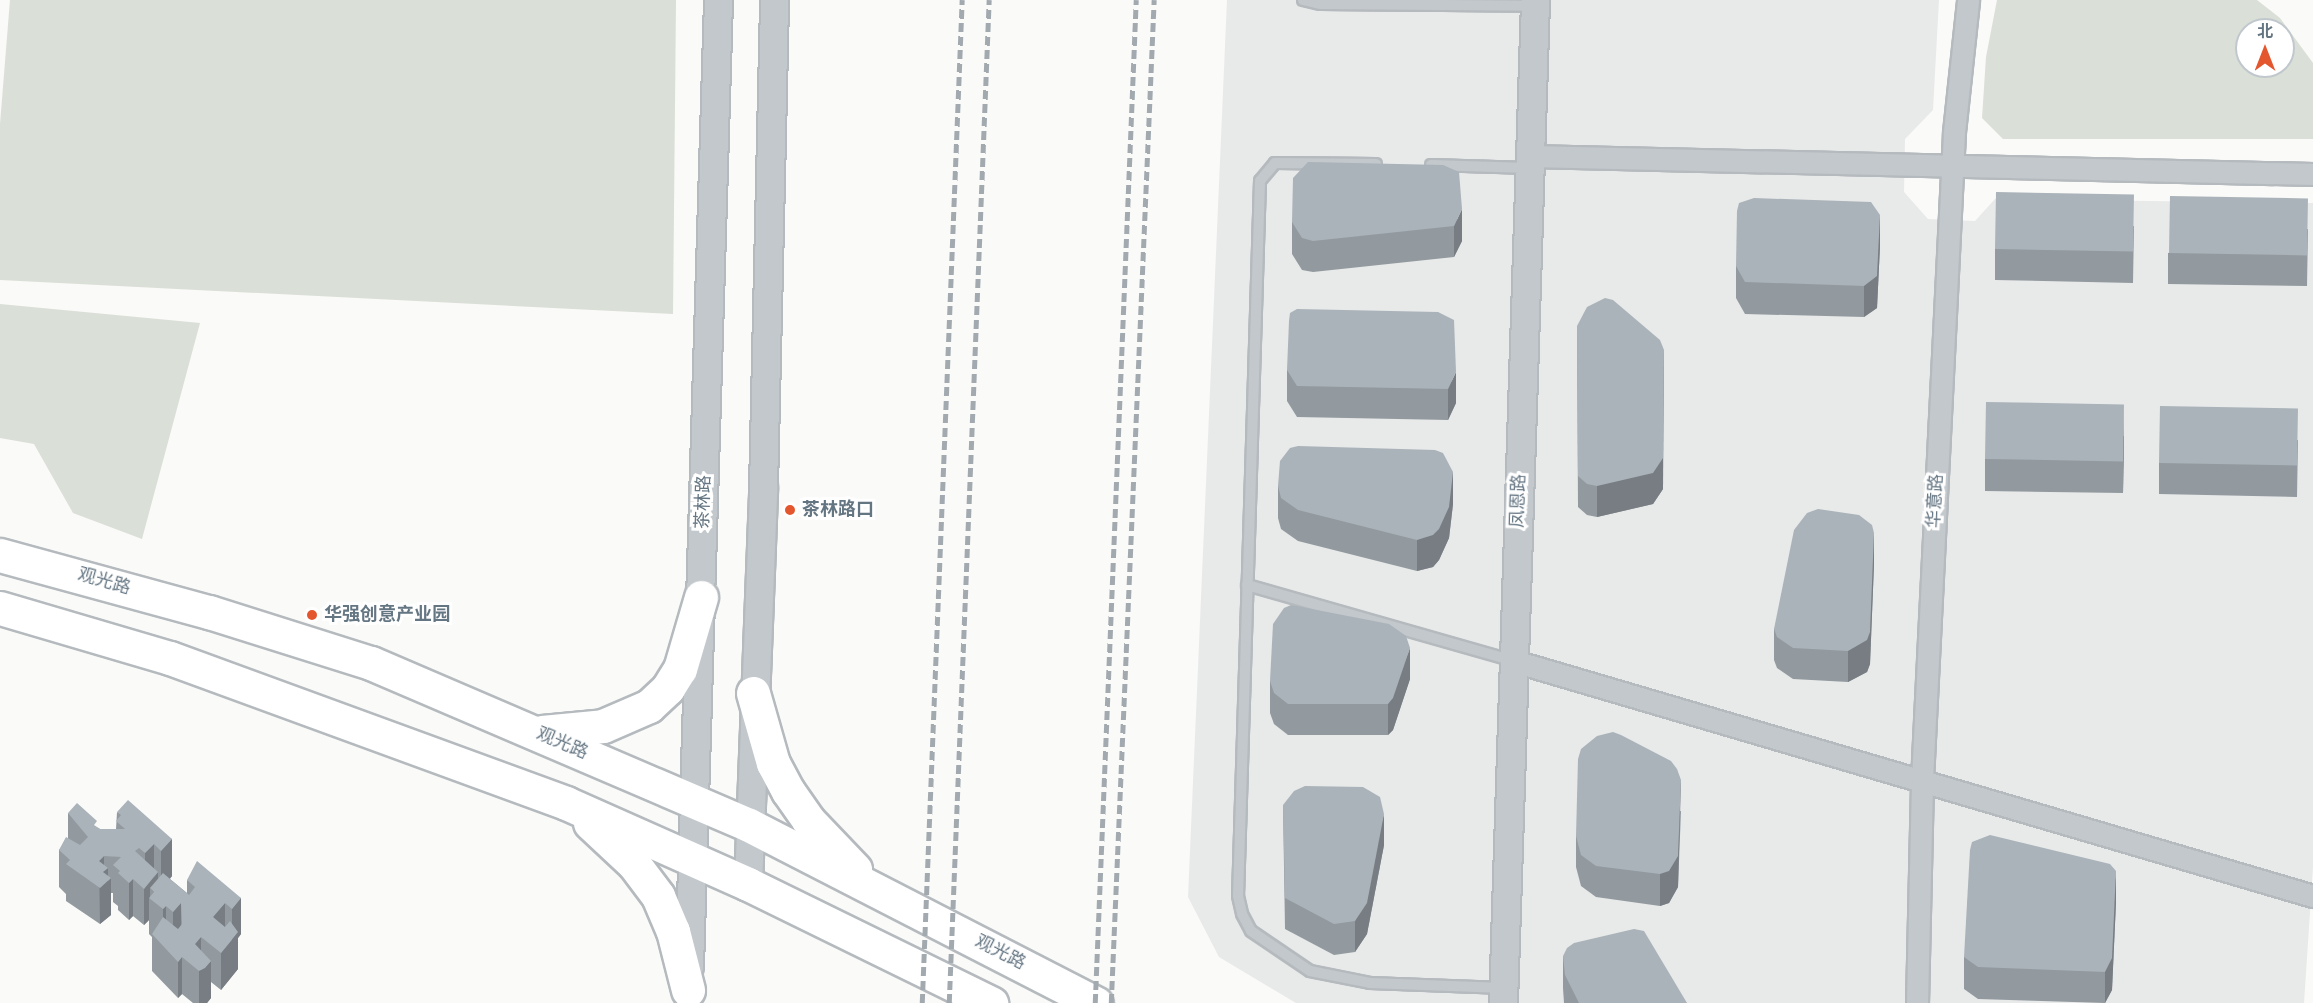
<!DOCTYPE html>
<meta charset="utf-8">
<style>
body{margin:0}
#map{position:relative;width:2313px;height:1003px;overflow:hidden;background:#fafaf8;font-family:"Alegreya Sans","Noto Sans SC",sans-serif}
div>[style]{position:absolute}
[style*='--x']{left:calc(var(--x)*1px);top:calc(var(--y)*1px);width:calc(var(--w)*1px);rotate:calc(var(--a)*1deg)}
.built>*{inset:0;background:#e8e9e9}
.green>*{inset:0;background:#dadfd7}
.roads{filter:drop-shadow(2px 0 #b5babe) drop-shadow(-2px 0 #b5babe) drop-shadow(0 2px #b5babe) drop-shadow(0 -2px #b5babe)}
.service>*{height:10px;margin:-5px;padding:0 5px;transform-origin:5px;border-radius:5px;background:#c3c8cc}
.minor>*{height:21px;margin:-10.5px;padding:0 10.5px;transform-origin:10.5px;border-radius:10.5px;background:#c3c8cc}
.tertiary>*{height:27px;margin:-13.5px;padding:0 13.5px;transform-origin:13.5px;border-radius:13.5px;background:#c3c8cc}
.primary>*{height:33px;margin:-16.5px;padding:0 16.5px;transform-origin:16.5px;border-radius:16.5px;background:#fff}
.rail>*{height:4.5px;margin-top:-2.25px;transform-origin:0;background:repeating-linear-gradient(90deg,#a2aab0 0 9px,transparent 0 13.5px)}
.wall>*{inset:0;background:#929a9f}
.shaded-wall>*{inset:0;background:#777d82}
.building>*{inset:0;background:#aab3b9;transform-origin:0 0}
.dots>*{width:16px;height:16px;translate:-50% -50%;box-sizing:border-box;border:3px solid #fff;border-radius:50%}
span{translate:-50% -50%;white-space:nowrap;text-align:center;line-height:1.15;-webkit-text-stroke:6px #fff;paint-order:stroke}
.street-label{font-size:18px;color:#657683}
.poi-label{font-size:18px;color:#657683;font-weight:700}
.left{translate:0 -50%;text-align:left}
.north{position:absolute;left:2235px;top:18px;width:60px;height:60px;box-sizing:border-box;background:#fff;border:2px solid #c1c8cd;border-radius:50%;rotate:0deg;font-size:16px;font-weight:700;line-height:24px;text-align:center;color:#657683}
.north::after{content:'';display:block;margin:auto;width:21px;height:27px;background:#e4572e;clip-path:polygon(50% 0,100% 100%,50% 72%,0 100%)}
</style>
<div id="map">
<div class="built">
<div style="clip-path:polygon(1227px 0,1939px 0,1933px 110px,1905px 139px,1904px 192px,1928px 219px,1975px 221px,1995px 199px,2313px 203px,2313px 867px,2304px 1003px,1296px 1003px,1219px 957px,1188px 897px)"></div>
</div>
<div class="green">
<div style="clip-path:polygon(10px 0,676px 0,673px 314px,0 280px,0 124px)"></div>
<div style="clip-path:polygon(evenodd,1997px 0,2257px 0,2280px 18px,2313px 63px,2313px 139px,2003px 139px,1982px 118px,1986px 57px,1997px 0,2247px 30px,2283px 30px,2283px 66px,2247px 66px,2247px 30px)"></div>
<div style="clip-path:polygon(0 304px,200px 323px,142px 539px,73px 513px,34px 444px,0 438px)"></div>
</div>
<div class="roads">
<div class="service">
<div style="--x:1303;--y:0;--w:18;--a:13"></div>
<div style="--x:1321;--y:4;--w:213;--a:0.5"></div>
<div style="--x:1376;--y:164;--w:101;--a:-179.4"></div>
<div style="--x:1275;--y:163;--w:23;--a:130"></div>
<div style="--x:1260;--y:181;--w:715;--a:91.76"></div>
<div style="--x:1238;--y:896;--w:18;--a:77"></div>
<div style="--x:1242;--y:914;--w:19;--a:62"></div>
<div style="--x:1251;--y:931;--w:71;--a:34.1"></div>
<div style="--x:1310;--y:971;--w:61;--a:11.3"></div>
<div style="--x:1370;--y:983;--w:134;--a:2.1"></div>
<div style="--x:1431;--y:165;--w:98;--a:1.8"></div>
<div style="--x:1247;--y:585;--w:278;--a:15.9"></div>
</div>
<div class="minor">
<div style="--x:1530;--y:156;--w:783;--a:1.32"></div>
<div style="--x:1514;--y:661;--w:833;--a:16.39"></div>
<div style="--x:1917;--y:1003;--w:223;--a:-88.7"></div>
<div style="--x:1922;--y:780;--w:649;--a:-87.17"></div>
<div style="--x:1954;--y:132;--w:133;--a:-83.9"></div>
</div>
<div class="tertiary">
<div style="--x:748;--y:884;--w:396;--a:-87.8"></div>
<div style="--x:763;--y:488;--w:488;--a:-88.7"></div>
<div style="--x:689;--y:966;--w:966;--a:-88.28"></div>
<div style="--x:1503;--y:1003;--w:1004;--a:-88.17"></div>
</div>
<div class="primary">
<div style="--x:0;--y:555;--w:217;--a:15.3"></div>
<div style="--x:209;--y:612;--w:170;--a:17.5"></div>
<div style="--x:371;--y:663;--w:411;--a:23.2"></div>
<div style="--x:749;--y:825;--w:390;--a:27.2"></div>
<div style="--x:0;--y:608;--w:177;--a:16.4"></div>
<div style="--x:170;--y:658;--w:422;--a:20.1"></div>
<div style="--x:566;--y:803;--w:199;--a:24"></div>
<div style="--x:748;--y:884;--w:271;--a:26.1"></div>
<div style="--x:753;--y:693;--w:73;--a:74.1"></div>
<div style="--x:773;--y:763;--w:32;--a:62"></div>
<div style="--x:788;--y:791;--w:35;--a:55"></div>
<div style="--x:808;--y:820;--w:68;--a:46.2"></div>
<div style="--x:542;--y:732;--w:61;--a:-5.6"></div>
<div style="--x:603;--y:726;--w:50;--a:-23.5"></div>
<div style="--x:649;--y:706;--w:26;--a:-43"></div>
<div style="--x:668;--y:688;--w:22;--a:-58"></div>
<div style="--x:680;--y:669;--w:75;--a:-73.7"></div>
<div style="--x:590;--y:823;--w:60;--a:43"></div>
<div style="--x:634;--y:864;--w:40;--a:53"></div>
<div style="--x:658;--y:896;--w:38;--a:67"></div>
<div style="--x:673;--y:931;--w:61;--a:75.7"></div>
</div>
</div>
<div class="rail">
<div style="--x:922;--y:1003;--w:1004;--a:-87.72"></div>
<div style="--x:949;--y:1003;--w:1004;--a:-87.72"></div>
<div style="--x:1095;--y:1003;--w:1004;--a:-87.66"></div>
<div style="--x:1111;--y:1003;--w:1004;--a:-87.55"></div>
</div>
<div class="wall">
<div style="clip-path:polygon(1443px 165px,1462px 241px,1454px 257px,1313px 272px,1302px 270px,1292px 254px,1292px 222px)"></div>
<div style="clip-path:polygon(2134px 226px,2133px 283px,1995px 280px,1995px 249px)"></div>
<div style="clip-path:polygon(2308px 229px,2307px 286px,2168px 284px,2168px 253px)"></div>
<div style="clip-path:polygon(1880px 246px,1877px 308px,1864px 317px,1745px 314px,1736px 298px,1736px 266px)"></div>
<div style="clip-path:polygon(1438px 312px,1456px 403px,1448px 420px,1297px 417px,1287px 401px,1287px 370px)"></div>
<div style="clip-path:polygon(1577px 326px,1663px 489px,1653px 504px,1597px 517px,1587px 515px,1578px 507px)"></div>
<div style="clip-path:polygon(2124px 436px,2123px 493px,1985px 491px,1985px 459px)"></div>
<div style="clip-path:polygon(2298px 440px,2297px 497px,2159px 494px,2159px 463px)"></div>
<div style="clip-path:polygon(1278px 486px,1453px 504px,1449px 538px,1439px 560px,1433px 567px,1417px 571px,1298px 541px,1281px 529px,1278px 518px)"></div>
<div style="clip-path:polygon(1874px 564px,1870px 664px,1867px 672px,1848px 682px,1793px 679px,1777px 668px,1774px 660px,1774px 629px)"></div>
<div style="clip-path:polygon(1410px 679px,1393px 730px,1388px 735px,1288px 735px,1274px 724px,1270px 713px,1270px 681px)"></div>
<div style="clip-path:polygon(1283px 805px,1384px 845px,1367px 934px,1355px 952px,1334px 955px,1285px 929px)"></div>
<div style="clip-path:polygon(1681px 811px,1678px 887px,1669px 903px,1660px 906px,1596px 897px,1581px 886px,1576px 867px,1576px 836px)"></div>
<div style="clip-path:polygon(117px 812px,172px 839px,172px 876px,170px 879px,187px 893px,187px 880px,241px 898px,241px 934px,238px 938px,238px 969px,221px 990px,211px 982px,211px 998px,207px 1003px,193px 1003px,182px 994px,178px 998px,152px 971px,152px 937px,149px 934px,149px 920px,144px 925px,133px 916px,129px 920px,118px 910px,118px 906px,113px 902px,113px 893px,111px 893px,111px 915px,100px 924px,66px 901px,66px 894px,59px 887px,59px 850px,68px 838px,68px 813px,100px 829px,116px 829px)"></div>
<div style="clip-path:polygon(2116px 902px,2112px 990px,2105px 1003px,1978px 999px,1964px 989px,1964px 957px)"></div>
<div style="clip-path:polygon(1563px 956px,1687px 1003px,1564px 1003px,1563px 988px)"></div>
</div>
<div class="shaded-wall">
<div style="clip-path:polygon(1462px 209px,1462px 241px,1454px 257px,1454px 226px)"></div>
<div style="clip-path:polygon(1880px 215px,1880px 246px,1877px 308px,1864px 317px,1864px 286px)"></div>
<div style="clip-path:polygon(1664px 350px,1663px 489px,1653px 504px,1597px 517px,1597px 486px)"></div>
<div style="clip-path:polygon(1456px 372px,1456px 403px,1448px 420px,1448px 389px)"></div>
<div style="clip-path:polygon(2124px 405px,2124px 436px,2123px 493px,2123px 462px)"></div>
<div style="clip-path:polygon(1453px 472px,1453px 504px,1449px 538px,1439px 560px,1433px 567px,1417px 571px,1417px 540px)"></div>
<div style="clip-path:polygon(1874px 533px,1874px 564px,1870px 664px,1867px 672px,1848px 682px,1848px 651px)"></div>
<div style="clip-path:polygon(1410px 648px,1410px 679px,1393px 730px,1388px 735px,1388px 704px)"></div>
<div style="clip-path:polygon(1681px 780px,1678px 887px,1669px 903px,1660px 906px,1660px 874px)"></div>
<div style="clip-path:polygon(1384px 814px,1384px 845px,1367px 934px,1355px 952px,1355px 921px)"></div>
<div style="clip-path:polygon(172px 839px,172px 876px,161px 888px,161px 851px)"></div>
<div style="clip-path:polygon(154px 844px,154px 877px,158px 872px,158px 905px,154px 892px,150px 888px,150px 899px,149px 898px,149px 920px,144px 925px,144px 889px,145px 887px,145px 853px)"></div>
<div style="clip-path:polygon(104px 856px,104px 871px,108px 868px,108px 881px,111px 878px,111px 915px,100px 924px,99px 861px)"></div>
<div style="clip-path:polygon(2116px 871px,2116px 902px,2112px 990px,2105px 1003px,2105px 972px)"></div>
<div style="clip-path:polygon(133px 879px,133px 916px,129px 920px,129px 883px)"></div>
<div style="clip-path:polygon(241px 898px,241px 934px,238px 938px,238px 969px,221px 990px,221px 953px,232px 940px,232px 909px)"></div>
<div style="clip-path:polygon(181px 903px,181px 940px,173px 949px,173px 912px)"></div>
<div style="clip-path:polygon(225px 903px,225px 940px,213px 917px)"></div>
<div style="clip-path:polygon(166px 906px,166px 943px,163px 946px,163px 909px)"></div>
<div style="clip-path:polygon(201px 937px,201px 970px,211px 961px,211px 998px,207px 1003px,199px 1003px,199px 971px,195px 944px)"></div>
<div style="clip-path:polygon(182px 957px,182px 994px,178px 998px,178px 962px)"></div>
</div>
<div class="building">
<div style="clip-path:polygon(1308px 162px,1443px 165px,1459px 172px,1462px 209px,1454px 226px,1313px 241px,1302px 238px,1292px 222px,1293px 178px)"></div>
<div style="left:1996px;top:192px;width:138px;height:57px;rotate:1deg"></div>
<div style="left:2170px;top:196px;width:138px;height:57px;rotate:1deg"></div>
<div style="clip-path:polygon(1754px 198px,1871px 202px,1880px 215px,1877px 276px,1864px 286px,1745px 282px,1736px 266px,1737px 211px,1739px 203px)"></div>
<div style="clip-path:polygon(1605px 298px,1613px 300px,1660px 340px,1664px 350px,1663px 458px,1653px 473px,1597px 486px,1587px 484px,1578px 476px,1577px 326px,1587px 307px)"></div>
<div style="clip-path:polygon(1297px 309px,1438px 312px,1454px 320px,1456px 372px,1448px 389px,1297px 386px,1287px 370px,1289px 321px,1290px 313px)"></div>
<div style="left:1986px;top:402px;width:138px;height:57px;rotate:1deg"></div>
<div style="left:2160px;top:406px;width:138px;height:57px;rotate:1deg"></div>
<div style="clip-path:polygon(1298px 446px,1435px 450px,1443px 453px,1453px 472px,1449px 507px,1439px 529px,1433px 535px,1417px 540px,1298px 510px,1281px 498px,1278px 486px,1280px 461px,1290px 448px)"></div>
<div style="clip-path:polygon(1818px 509px,1859px 515px,1872px 525px,1874px 533px,1870px 632px,1867px 640px,1848px 651px,1793px 648px,1777px 637px,1774px 629px,1794px 530px,1807px 513px)"></div>
<div style="clip-path:polygon(1291px 605px,1389px 624px,1406px 636px,1410px 648px,1393px 698px,1388px 704px,1288px 704px,1274px 693px,1270px 681px,1273px 624px,1284px 608px)"></div>
<div style="clip-path:polygon(1613px 732px,1621px 735px,1671px 761px,1677px 769px,1681px 780px,1678px 856px,1669px 871px,1660px 874px,1596px 866px,1581px 855px,1576px 836px,1578px 759px,1581px 749px,1597px 736px)"></div>
<div style="clip-path:polygon(1305px 786px,1363px 787px,1380px 797px,1384px 814px,1367px 903px,1355px 921px,1334px 924px,1285px 898px,1283px 805px,1294px 791px)"></div>
<div style="clip-path:polygon(128px 800px,172px 839px,161px 851px,154px 844px,145px 853px,139px 848px,135px 851px,158px 872px,144px 889px,133px 879px,129px 883px,118px 873px,120px 871px,113px 865px,121px 857px,104px 856px,99px 861px,108px 868px,103px 872px,111px 878px,100px 888px,66px 864px,70px 860px,59px 850px,66px 837px,80px 845px,88px 837px,68px 813px,77px 803px,97px 821px,94px 825px,100px 829px,125px 829px,116px 821px,121px 815px,117px 812px)"></div>
<div style="clip-path:polygon(1990px 835px,2110px 864px,2116px 871px,2112px 958px,2105px 972px,1978px 967px,1964px 957px,1970px 850px,1972px 842px)"></div>
<div style="clip-path:polygon(197px 861px,241px 898px,232px 909px,225px 903px,213px 917px,225px 927px,230px 921px,238px 932px,221px 953px,201px 937px,195px 944px,211px 961px,205px 968px,199px 971px,182px 957px,178px 962px,152px 934px,163px 917px,178px 929px,182px 924px,181px 903px,173px 912px,166px 906px,163px 909px,149px 898px,154px 892px,150px 888px,163px 873px,189px 895px,195px 887px,187px 880px)"></div>
<div style="clip-path:polygon(1634px 929px,1644px 931px,1687px 1003px,1579px 1003px,1565px 975px,1563px 956px,1567px 948px,1574px 943px)"></div>
</div>
<div class="dots">
<div style="left:790px;top:510px;background:#e4572e"></div>
<div style="left:312px;top:615px;background:#e4572e"></div>
</div>
<div class="street-label">
<span style="left:1519px;top:501px;rotate:-88deg">凤恩路</span>
<span style="left:1936px;top:501px;rotate:-87deg">华意路</span>
<span style="left:704px;top:502px;rotate:-88deg">茶林路</span>
<span style="left:104px;top:582px;rotate:16deg">观光路</span>
<span style="left:562px;top:744px;rotate:23deg">观光路</span>
<span style="left:1000px;top:953px;rotate:27deg">观光路</span>
</div>
<div class="poi-label">
<span class="left" style="left:802px;top:510px">茶林路口</span>
<span class="left" style="left:324px;top:615px">华强创意产业园</span>
</div>
<div class="north">北</div>
</div>
